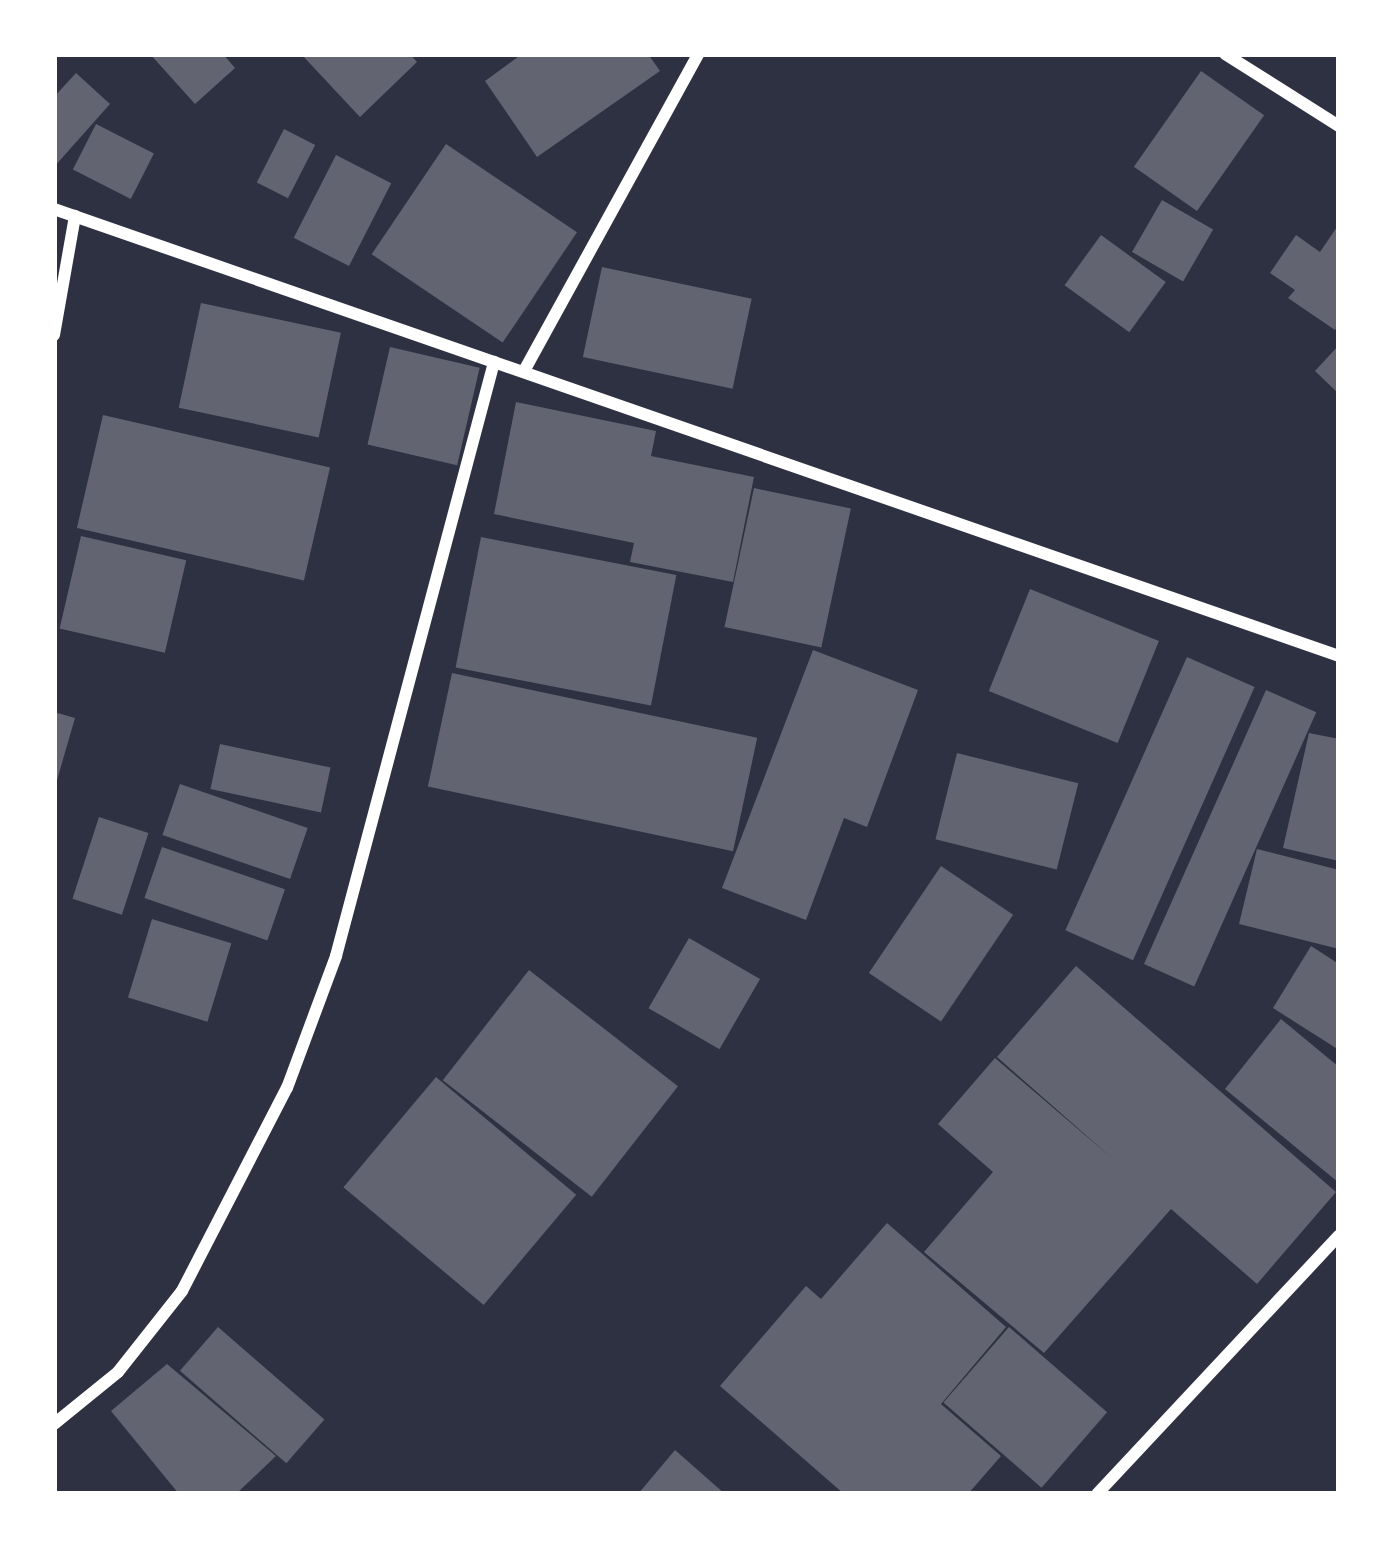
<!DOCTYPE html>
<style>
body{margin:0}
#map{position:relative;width:1393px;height:1548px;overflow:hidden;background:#2d3142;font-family:Literata,serif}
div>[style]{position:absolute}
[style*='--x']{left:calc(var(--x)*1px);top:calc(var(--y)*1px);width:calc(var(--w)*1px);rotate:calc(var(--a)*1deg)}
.building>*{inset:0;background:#626471;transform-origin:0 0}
.minor>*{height:12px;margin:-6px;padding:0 6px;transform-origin:6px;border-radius:6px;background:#fff}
span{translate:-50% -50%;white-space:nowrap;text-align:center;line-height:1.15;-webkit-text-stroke:12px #fff;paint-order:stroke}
.frame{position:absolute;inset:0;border:57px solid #fff;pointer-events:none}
</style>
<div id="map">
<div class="building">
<div style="clip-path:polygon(150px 54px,223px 54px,235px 68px,195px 104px)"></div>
<div style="clip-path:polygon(301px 54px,410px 54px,417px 62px,360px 117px)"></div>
<div style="clip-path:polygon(522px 54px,648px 54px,660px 71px,537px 157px,485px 81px)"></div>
<div style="left:1201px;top:71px;width:77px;height:117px;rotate:35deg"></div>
<div style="clip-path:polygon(76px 73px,110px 104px,54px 167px,54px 97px)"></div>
<div style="left:96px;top:124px;width:65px;height:51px;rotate:27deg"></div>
<div style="left:284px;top:129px;width:35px;height:60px;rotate:27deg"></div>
<div style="left:446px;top:144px;width:158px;height:133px;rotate:34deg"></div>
<div style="left:336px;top:155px;width:62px;height:93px;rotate:27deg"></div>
<div style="left:1162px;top:200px;width:59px;height:60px;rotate:30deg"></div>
<div style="clip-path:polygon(1339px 224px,1339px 324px,1335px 330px,1288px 298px,1295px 290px,1270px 273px,1296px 235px,1320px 252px)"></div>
<div style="left:1101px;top:235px;width:80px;height:62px;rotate:36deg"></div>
<div style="left:602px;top:267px;width:153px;height:92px;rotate:12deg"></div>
<div style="left:201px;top:303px;width:143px;height:107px;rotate:12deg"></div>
<div style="clip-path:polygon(1339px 345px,1339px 394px,1315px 371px)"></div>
<div style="left:390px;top:347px;width:92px;height:100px;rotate:13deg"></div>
<div style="clip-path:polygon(516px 402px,656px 431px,651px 456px,754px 477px,733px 582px,630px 562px,634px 543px,494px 514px)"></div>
<div style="left:103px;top:415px;width:233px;height:116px;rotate:13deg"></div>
<div style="left:754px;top:488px;width:99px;height:142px;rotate:12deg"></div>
<div style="left:81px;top:536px;width:108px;height:95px;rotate:13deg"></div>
<div style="left:481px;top:537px;width:199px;height:133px;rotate:11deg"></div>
<div style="left:1030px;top:589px;width:139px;height:110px;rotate:22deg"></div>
<div style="clip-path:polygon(813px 650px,918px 690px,867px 827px,844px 818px,806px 920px,722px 888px)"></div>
<div style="left:1187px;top:657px;width:74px;height:299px;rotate:24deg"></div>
<div style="left:452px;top:673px;width:312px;height:116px;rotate:12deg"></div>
<div style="left:1266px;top:690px;width:55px;height:300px;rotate:24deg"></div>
<div style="clip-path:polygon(54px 712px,75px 718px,55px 787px,54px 786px)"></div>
<div style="clip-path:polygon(1309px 733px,1339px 739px,1339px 861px,1283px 848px)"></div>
<div style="left:220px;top:744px;width:113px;height:46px;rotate:12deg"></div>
<div style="left:957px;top:753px;width:125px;height:89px;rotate:14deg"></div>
<div style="left:180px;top:784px;width:135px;height:54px;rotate:19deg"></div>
<div style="left:99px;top:817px;width:52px;height:86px;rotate:18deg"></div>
<div style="left:162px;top:847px;width:130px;height:54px;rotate:19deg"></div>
<div style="clip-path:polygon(1257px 849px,1339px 870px,1339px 949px,1239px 924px)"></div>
<div style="left:941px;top:866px;width:87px;height:129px;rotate:34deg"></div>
<div style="left:152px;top:919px;width:83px;height:82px;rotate:17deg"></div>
<div style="left:689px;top:938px;width:82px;height:81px;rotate:30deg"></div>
<div style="clip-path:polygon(1311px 946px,1339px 964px,1339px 1050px,1273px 1008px)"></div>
<div style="clip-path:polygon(1076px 966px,1336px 1192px,1257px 1284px,1171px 1209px,1044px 1353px,924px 1252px,993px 1172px,938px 1124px,995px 1058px,1113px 1159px,997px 1057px)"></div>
<div style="left:529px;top:970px;width:189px;height:140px;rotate:38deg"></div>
<div style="clip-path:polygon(1281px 1019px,1339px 1067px,1339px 1183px,1225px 1089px)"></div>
<div style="left:436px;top:1077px;width:183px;height:144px;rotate:40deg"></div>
<div style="clip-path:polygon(887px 1223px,1006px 1327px,941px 1404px,1001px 1456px,968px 1494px,844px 1494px,720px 1386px,806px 1286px,821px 1299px)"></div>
<div style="left:218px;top:1327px;width:141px;height:58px;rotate:41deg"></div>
<div style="left:1009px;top:1327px;width:130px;height:100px;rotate:41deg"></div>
<div style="clip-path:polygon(167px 1364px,276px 1456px,236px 1494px,179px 1494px,111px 1411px)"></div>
<div style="clip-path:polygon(675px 1450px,725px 1494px,638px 1494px)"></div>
</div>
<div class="minor">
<div style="--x:1225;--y:54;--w:135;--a:32.3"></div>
<div style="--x:54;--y:209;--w:1361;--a:19.18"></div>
<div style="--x:54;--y:335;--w:121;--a:-80"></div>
<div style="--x:524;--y:371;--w:362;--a:-61.2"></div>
<div style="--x:54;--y:1424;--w:82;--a:-39.1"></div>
<div style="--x:118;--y:1372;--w:103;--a:-51.7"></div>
<div style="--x:182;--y:1291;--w:229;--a:-62.7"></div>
<div style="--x:287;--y:1088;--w:141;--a:-69.6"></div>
<div style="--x:336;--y:956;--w:615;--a:-75.1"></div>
<div style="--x:1097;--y:1494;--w:354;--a:-46.9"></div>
</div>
<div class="frame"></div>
</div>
